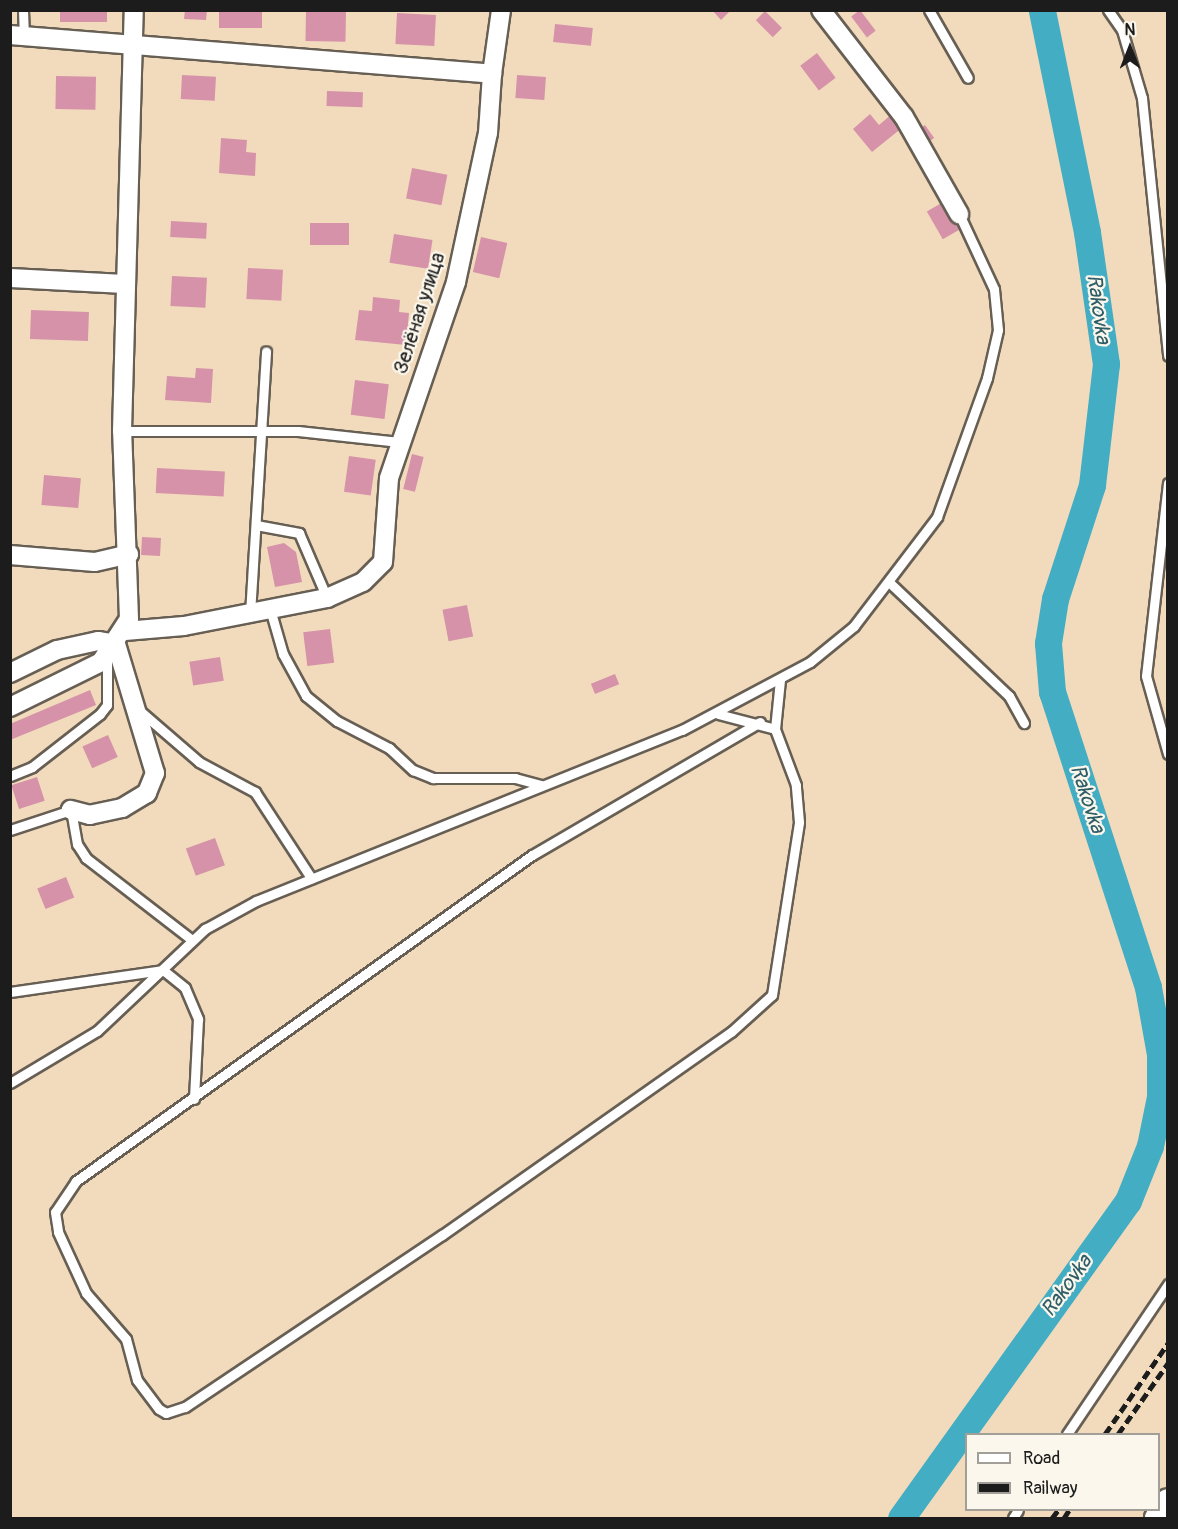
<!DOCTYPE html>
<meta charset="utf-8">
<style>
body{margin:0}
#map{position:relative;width:1178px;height:1529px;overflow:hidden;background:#f2dbbc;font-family:Pangolin,sans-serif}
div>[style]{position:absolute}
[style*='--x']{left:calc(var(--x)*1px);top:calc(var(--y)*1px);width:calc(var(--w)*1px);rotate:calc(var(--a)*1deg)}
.river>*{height:27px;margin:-13.5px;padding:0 13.5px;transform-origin:13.5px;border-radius:13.5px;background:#43adc3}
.building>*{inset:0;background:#d592a8;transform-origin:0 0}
.roads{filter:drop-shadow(2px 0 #675f54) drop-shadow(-2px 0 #675f54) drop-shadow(0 2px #675f54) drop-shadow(0 -2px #675f54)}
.service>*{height:9px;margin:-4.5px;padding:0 4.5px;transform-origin:4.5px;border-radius:4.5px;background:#fff}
.minor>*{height:18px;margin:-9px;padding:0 9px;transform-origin:9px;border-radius:9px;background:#fff}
.secondary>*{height:24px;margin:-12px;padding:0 12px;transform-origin:12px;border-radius:12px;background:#fff}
.rail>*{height:4.5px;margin-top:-2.25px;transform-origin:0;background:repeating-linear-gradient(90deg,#1c1c1c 0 9px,transparent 0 13.5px)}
span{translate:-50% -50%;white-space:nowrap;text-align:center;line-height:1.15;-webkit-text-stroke:4.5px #fbf7ec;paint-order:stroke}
.street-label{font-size:20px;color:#1c1c1c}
.water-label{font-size:21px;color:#2e5d67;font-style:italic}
.frame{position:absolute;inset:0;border:12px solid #1c1c1c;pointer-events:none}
.legend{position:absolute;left:965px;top:1433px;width:195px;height:78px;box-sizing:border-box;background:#fbf7ec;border:2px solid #a29f99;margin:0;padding:8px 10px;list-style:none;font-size:18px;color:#1c1c1c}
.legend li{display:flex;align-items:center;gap:12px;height:30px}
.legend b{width:30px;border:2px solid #a29f99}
.north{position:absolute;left:1100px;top:18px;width:60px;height:60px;-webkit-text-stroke:4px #fbf7ec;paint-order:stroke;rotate:0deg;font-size:16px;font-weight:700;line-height:24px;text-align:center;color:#1c1c1c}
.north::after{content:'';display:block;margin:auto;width:21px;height:27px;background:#1c1c1c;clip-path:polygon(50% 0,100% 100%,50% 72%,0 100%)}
</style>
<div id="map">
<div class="river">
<div style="--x:901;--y:1518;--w:390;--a:-54.4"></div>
<div style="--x:1128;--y:1201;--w:59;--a:-68.2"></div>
<div style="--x:1150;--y:1146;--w:50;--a:-78.5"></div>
<div style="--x:1160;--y:1097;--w:43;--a:-90"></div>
<div style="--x:1160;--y:1054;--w:68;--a:-100.2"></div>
<div style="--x:1148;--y:987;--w:310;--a:-108"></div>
<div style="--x:1052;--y:692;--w:49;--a:-94.7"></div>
<div style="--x:1048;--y:643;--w:45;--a:-81"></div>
<div style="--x:1055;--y:599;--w:120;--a:-72"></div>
<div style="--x:1092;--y:485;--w:122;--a:-83.4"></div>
<div style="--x:1106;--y:364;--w:133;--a:-98.2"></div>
<div style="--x:1087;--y:232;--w:227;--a:-101.5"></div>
</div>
<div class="building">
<div style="left:60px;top:10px;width:47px;height:12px"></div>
<div style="clip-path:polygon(185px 10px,207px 10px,206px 20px,184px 19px)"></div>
<div style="left:219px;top:10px;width:43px;height:18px"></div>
<div style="left:306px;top:10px;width:40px;height:31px;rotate:1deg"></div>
<div style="clip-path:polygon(712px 10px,731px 10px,721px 20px)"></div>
<div style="left:860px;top:10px;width:26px;height:11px;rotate:53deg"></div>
<div style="left:765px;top:11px;width:24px;height:13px;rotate:45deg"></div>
<div style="left:397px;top:13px;width:39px;height:31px;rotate:3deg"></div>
<div style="left:555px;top:24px;width:38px;height:18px;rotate:6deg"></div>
<div style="left:817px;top:53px;width:31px;height:21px;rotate:53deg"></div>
<div style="left:182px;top:75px;width:34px;height:24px;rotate:3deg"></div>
<div style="left:517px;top:75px;width:29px;height:23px;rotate:4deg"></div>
<div style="left:56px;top:76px;width:40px;height:33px;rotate:1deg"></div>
<div style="left:327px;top:91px;width:36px;height:15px;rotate:2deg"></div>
<div style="clip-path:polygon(870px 114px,879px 125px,892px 114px,903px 127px,872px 152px,853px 129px)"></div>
<div style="left:925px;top:125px;width:16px;height:9px;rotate:55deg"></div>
<div style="clip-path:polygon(221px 138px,247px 140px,246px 152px,256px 153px,255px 176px,219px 173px)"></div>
<div style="left:412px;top:168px;width:36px;height:31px;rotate:11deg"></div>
<div style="left:945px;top:201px;width:32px;height:21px;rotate:60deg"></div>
<div style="left:171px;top:221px;width:36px;height:16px;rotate:3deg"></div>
<div style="left:310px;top:223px;width:39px;height:22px"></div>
<div style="left:394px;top:234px;width:39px;height:29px;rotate:9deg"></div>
<div style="left:481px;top:237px;width:27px;height:36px;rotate:13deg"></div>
<div style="left:248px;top:268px;width:35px;height:31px;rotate:3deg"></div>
<div style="left:172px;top:276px;width:35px;height:30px;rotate:3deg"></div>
<div style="clip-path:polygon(373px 297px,400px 300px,399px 312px,409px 313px,406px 345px,355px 340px,359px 310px,372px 311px)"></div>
<div style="left:31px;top:310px;width:58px;height:29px;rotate:2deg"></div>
<div style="clip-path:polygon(196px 368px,213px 369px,211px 403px,165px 400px,167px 376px,195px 378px)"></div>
<div style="left:355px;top:380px;width:34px;height:35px;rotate:7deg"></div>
<div style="left:412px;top:454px;width:12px;height:36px;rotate:14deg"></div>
<div style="left:349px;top:456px;width:27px;height:36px;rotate:8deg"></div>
<div style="left:157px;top:468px;width:68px;height:25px;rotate:3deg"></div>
<div style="left:44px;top:475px;width:37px;height:30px;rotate:5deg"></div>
<div style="left:142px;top:537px;width:19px;height:18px;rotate:3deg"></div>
<div style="clip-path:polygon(284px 543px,296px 552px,302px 582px,275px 587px,267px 547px)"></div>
<div style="left:467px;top:605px;width:32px;height:25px;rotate:79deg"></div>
<div style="left:330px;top:629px;width:34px;height:27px;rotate:83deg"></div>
<div style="left:220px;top:657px;width:24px;height:31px;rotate:81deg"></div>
<div style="left:615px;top:674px;width:11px;height:26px;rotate:68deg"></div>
<div style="clip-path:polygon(90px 690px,96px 705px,10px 740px,10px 724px)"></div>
<div style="left:108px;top:735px;width:24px;height:28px;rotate:66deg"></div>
<div style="left:37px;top:777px;width:25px;height:27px;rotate:72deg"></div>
<div style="left:215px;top:838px;width:29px;height:31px;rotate:70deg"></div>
<div style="left:66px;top:877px;width:22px;height:31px;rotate:68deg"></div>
</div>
<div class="roads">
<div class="service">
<div style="--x:23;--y:10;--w:26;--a:88"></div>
<div style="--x:929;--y:10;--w:78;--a:60.2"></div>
<div style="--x:1108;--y:10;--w:24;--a:55"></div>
<div style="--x:1122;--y:30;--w:71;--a:73.6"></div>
<div style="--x:1142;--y:98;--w:259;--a:84.2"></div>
<div style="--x:122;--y:431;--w:176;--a:0"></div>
<div style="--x:298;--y:431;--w:102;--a:6.2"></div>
<div style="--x:1168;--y:483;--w:194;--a:96.5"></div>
<div style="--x:1146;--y:676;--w:81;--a:74.2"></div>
<div style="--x:256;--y:525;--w:44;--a:10.5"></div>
<div style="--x:299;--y:533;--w:71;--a:66.7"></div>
<div style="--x:891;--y:584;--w:163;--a:43.5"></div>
<div style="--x:1009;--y:696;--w:31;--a:61"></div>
<div style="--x:270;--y:609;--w:47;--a:73.9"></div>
<div style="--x:283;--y:654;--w:48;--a:61.3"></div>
<div style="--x:306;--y:696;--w:40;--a:39"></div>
<div style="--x:337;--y:721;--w:59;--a:27.4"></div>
<div style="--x:389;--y:748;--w:33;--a:43"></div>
<div style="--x:413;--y:770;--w:22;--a:22"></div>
<div style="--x:433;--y:778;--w:82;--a:0"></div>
<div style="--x:515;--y:778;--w:27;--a:15"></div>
<div style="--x:250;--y:614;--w:263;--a:-86.5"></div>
<div style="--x:140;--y:711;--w:78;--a:40.8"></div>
<div style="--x:199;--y:762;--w:64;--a:28.2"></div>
<div style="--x:255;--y:792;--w:103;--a:56.9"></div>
<div style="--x:718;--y:714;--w:59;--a:14.7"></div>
<div style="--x:760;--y:722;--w:264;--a:149.7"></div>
<div style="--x:532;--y:855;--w:561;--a:144.44"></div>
<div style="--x:76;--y:1181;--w:37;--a:124"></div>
<div style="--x:55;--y:1212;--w:20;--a:81"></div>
<div style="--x:58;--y:1232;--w:67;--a:65.3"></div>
<div style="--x:86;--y:1293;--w:61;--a:49"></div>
<div style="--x:126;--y:1339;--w:42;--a:75"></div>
<div style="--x:137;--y:1380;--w:36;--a:53"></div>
<div style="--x:159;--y:1409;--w:8;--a:30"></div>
<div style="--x:166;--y:1413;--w:20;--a:-18"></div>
<div style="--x:185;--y:1407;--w:309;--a:-33.8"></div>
<div style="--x:442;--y:1235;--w:353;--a:-35.1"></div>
<div style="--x:731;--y:1032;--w:55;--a:-42.1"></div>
<div style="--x:772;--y:995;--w:175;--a:-81.1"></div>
<div style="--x:799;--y:822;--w:37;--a:-95"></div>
<div style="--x:796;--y:785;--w:60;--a:-110.6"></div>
<div style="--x:775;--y:729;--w:49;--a:-84.2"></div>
<div style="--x:10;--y:776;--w:24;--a:-22"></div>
<div style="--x:32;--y:767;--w:86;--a:-37.9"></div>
<div style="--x:100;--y:714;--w:11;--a:-52"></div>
<div style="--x:107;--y:705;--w:48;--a:-90"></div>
<div style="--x:10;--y:830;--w:64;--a:-18.2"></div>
<div style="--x:71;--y:810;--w:35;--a:80"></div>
<div style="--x:77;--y:844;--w:17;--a:57"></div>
<div style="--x:86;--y:858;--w:134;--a:37.7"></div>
<div style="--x:10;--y:992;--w:155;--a:-8.2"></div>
<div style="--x:163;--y:970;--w:28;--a:39"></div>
<div style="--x:185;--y:988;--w:34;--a:67"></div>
<div style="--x:198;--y:1019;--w:80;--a:92.9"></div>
<div style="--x:10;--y:1083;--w:101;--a:-30.9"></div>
<div style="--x:97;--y:1031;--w:149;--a:-43.4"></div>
<div style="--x:205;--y:929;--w:58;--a:-28.8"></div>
<div style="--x:256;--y:901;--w:459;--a:-21.9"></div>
<div style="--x:682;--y:730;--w:145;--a:-28"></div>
<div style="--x:810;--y:662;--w:57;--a:-39.3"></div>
<div style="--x:854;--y:626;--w:137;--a:-52.7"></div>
<div style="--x:937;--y:517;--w:148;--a:-70.2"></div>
<div style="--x:987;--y:378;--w:49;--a:-77.1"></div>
<div style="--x:998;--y:330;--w:41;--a:-95.6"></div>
<div style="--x:994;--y:289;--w:83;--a:-115"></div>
<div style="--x:1067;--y:1434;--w:181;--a:-56"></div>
<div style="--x:1013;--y:1518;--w:9;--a:-58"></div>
</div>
<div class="minor">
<div style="--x:821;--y:10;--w:135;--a:52.2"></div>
<div style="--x:904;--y:117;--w:112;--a:60.4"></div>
<div style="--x:10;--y:35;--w:484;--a:4.6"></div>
<div style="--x:492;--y:74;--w:65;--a:-82"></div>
<div style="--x:10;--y:278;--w:115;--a:3"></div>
<div style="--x:10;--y:555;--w:85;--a:4.7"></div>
<div style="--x:95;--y:562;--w:35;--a:-13"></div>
<div style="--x:125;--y:631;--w:59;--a:-4.8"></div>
<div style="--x:184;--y:626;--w:146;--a:-11.1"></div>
<div style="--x:327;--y:598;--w:39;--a:-24"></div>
<div style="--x:363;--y:582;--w:28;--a:-45"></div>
<div style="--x:383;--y:562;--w:84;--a:-85.9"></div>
<div style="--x:389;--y:478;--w:207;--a:-71.1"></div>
<div style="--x:456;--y:282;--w:152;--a:-77.9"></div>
<div style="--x:488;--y:133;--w:59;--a:-86.1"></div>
<div style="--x:10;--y:673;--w:52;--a:-26.1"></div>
<div style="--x:57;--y:650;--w:42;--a:-12.4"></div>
<div style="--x:98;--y:641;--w:18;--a:9"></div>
<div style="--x:116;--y:644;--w:135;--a:73.2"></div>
<div style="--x:155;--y:773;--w:22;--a:112"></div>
<div style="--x:147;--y:793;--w:29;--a:149"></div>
<div style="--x:122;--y:808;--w:33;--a:168"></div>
<div style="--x:90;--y:815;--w:20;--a:-165"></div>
<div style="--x:10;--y:707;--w:102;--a:-26.3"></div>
<div style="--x:101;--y:662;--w:51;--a:-56.9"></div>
<div style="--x:129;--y:619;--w:188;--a:-92.1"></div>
<div style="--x:122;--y:431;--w:421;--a:-88.4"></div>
</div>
<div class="secondary">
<div style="--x:1157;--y:1518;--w:20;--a:-57"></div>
</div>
</div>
<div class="rail">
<div style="--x:1105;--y:1434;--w:111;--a:-55.3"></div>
<div style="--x:1118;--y:1434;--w:87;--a:-54.8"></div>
<div style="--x:1052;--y:1518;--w:10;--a:-53"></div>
<div style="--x:1064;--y:1518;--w:9;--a:-58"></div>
</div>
<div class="street-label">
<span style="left:419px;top:313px;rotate:-72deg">Зелёная улица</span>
</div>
<div class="water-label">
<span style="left:1098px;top:309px;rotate:82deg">Rakovka</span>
<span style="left:1087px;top:799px;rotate:72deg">Rakovka</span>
<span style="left:1067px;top:1286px;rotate:-54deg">Rakovka</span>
</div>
<div class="frame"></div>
<ul class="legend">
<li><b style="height:8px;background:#fff"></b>Road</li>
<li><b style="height:8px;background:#1c1c1c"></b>Railway</li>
</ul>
<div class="north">N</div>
</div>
